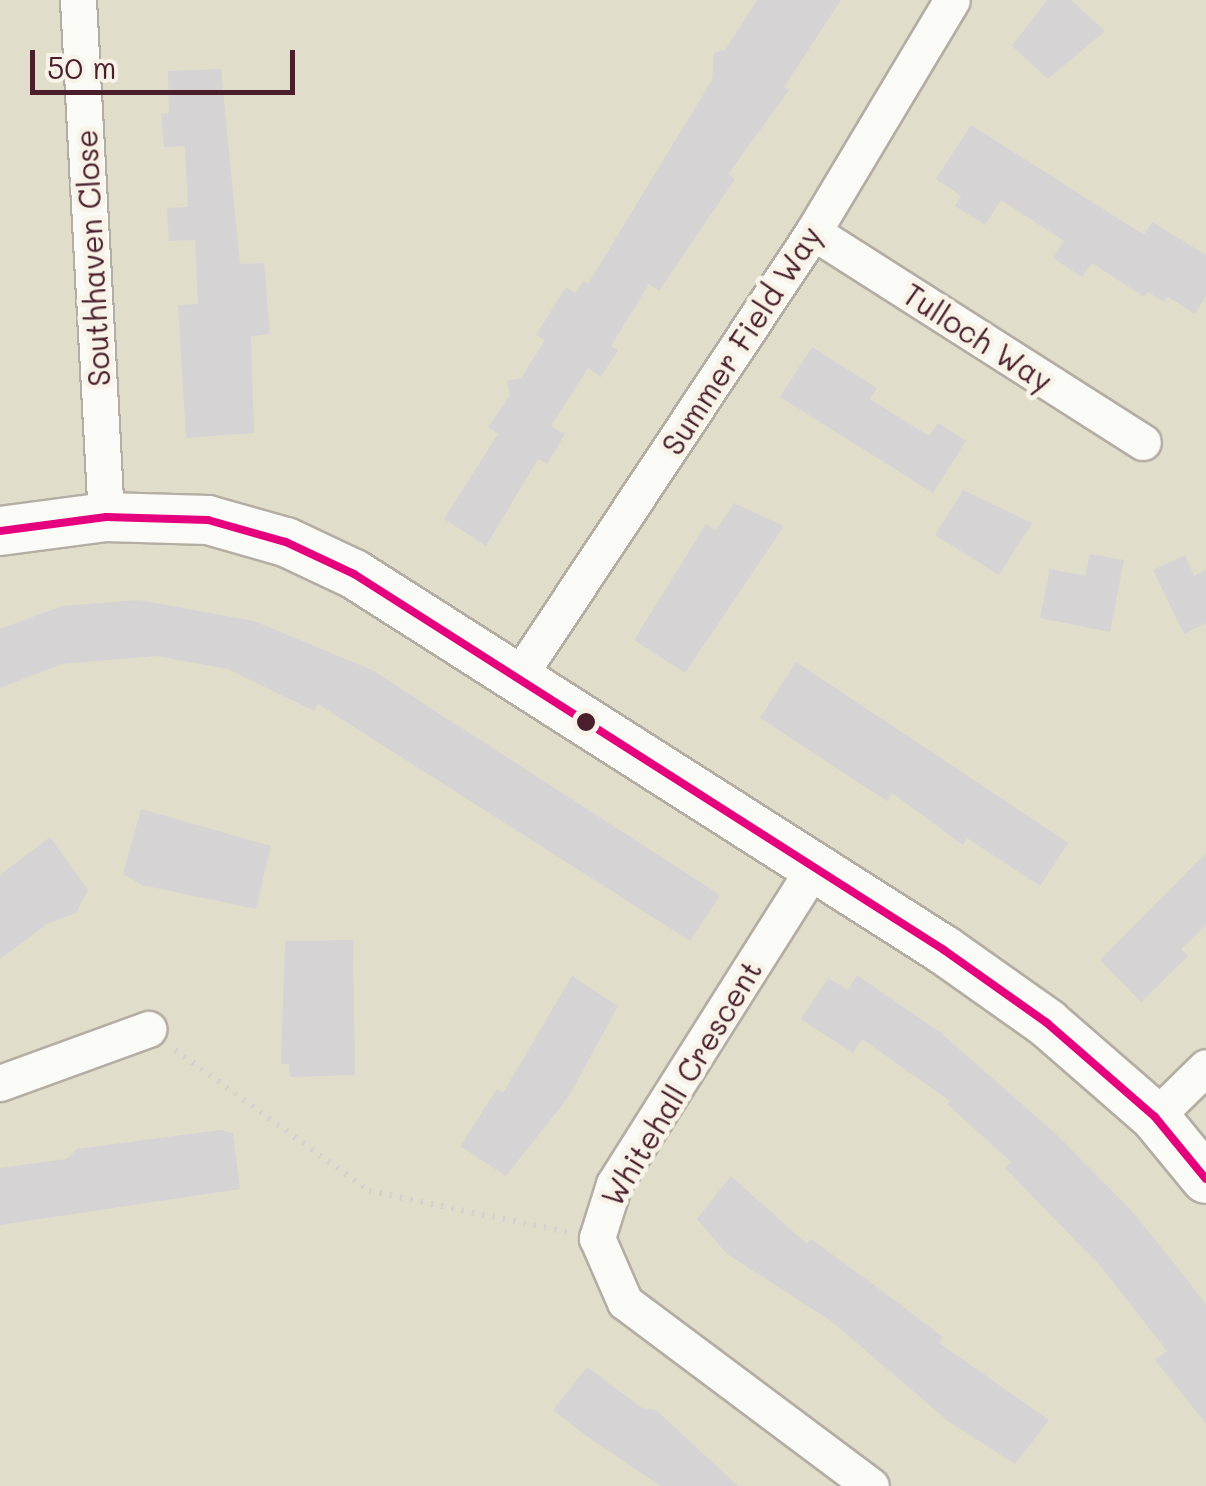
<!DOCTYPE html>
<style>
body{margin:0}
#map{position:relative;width:1206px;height:1486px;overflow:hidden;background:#e1ddcb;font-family:Mali,sans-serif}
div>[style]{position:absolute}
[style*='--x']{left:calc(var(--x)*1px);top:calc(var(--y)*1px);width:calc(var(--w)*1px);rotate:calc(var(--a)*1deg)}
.building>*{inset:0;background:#d6d3d4}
.path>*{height:6px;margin-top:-3px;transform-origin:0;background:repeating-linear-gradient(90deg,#d4d1ce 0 2.5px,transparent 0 10.5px)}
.roads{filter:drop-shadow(2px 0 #b4ada3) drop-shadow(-2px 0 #b4ada3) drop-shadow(0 2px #b4ada3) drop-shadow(0 -2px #b4ada3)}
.street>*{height:35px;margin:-17.5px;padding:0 17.5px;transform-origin:17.5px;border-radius:17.5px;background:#fafaf7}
.secondary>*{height:48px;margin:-24px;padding:0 24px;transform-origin:24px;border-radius:24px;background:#fafaf7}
.bus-1>*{height:8px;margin:-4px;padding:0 4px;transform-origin:4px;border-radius:4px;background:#e5007d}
.dots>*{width:28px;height:28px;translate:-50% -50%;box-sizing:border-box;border:5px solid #f7f3e8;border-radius:50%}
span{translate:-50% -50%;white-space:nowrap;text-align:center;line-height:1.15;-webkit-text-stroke:10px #f7f3e8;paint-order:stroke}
.street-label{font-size:30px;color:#4a1f2b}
.scale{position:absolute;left:30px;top:50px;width:265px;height:45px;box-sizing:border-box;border:5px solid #4a1f2b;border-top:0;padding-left:12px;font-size:30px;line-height:35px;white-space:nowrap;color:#4a1f2b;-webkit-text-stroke:8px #f7f3e8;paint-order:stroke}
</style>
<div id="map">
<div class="building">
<div style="clip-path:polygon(757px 0,841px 0,784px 87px,789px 90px,728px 174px,735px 179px,659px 291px,649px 284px,611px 346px,618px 350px,601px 377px,588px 368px,551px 426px,565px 434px,547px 464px,538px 459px,486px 546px,444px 519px,498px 434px,488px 427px,510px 395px,507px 381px,521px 378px,545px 340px,536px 335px,566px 287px,576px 293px,583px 281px,588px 284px,712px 80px,714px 53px,725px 50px)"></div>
<div style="clip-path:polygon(1047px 0,1071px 0,1105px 31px,1048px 79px,1012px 46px)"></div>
<div style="clip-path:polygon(221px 69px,240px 264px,264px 263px,270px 334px,251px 336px,254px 433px,186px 438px,178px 305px,198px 304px,195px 240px,169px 241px,167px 208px,188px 207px,185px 146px,164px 147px,161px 114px,169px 113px,168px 71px)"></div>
<div style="clip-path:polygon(971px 125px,1144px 235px,1152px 222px,1206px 255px,1206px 296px,1195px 314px,1168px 297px,1164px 302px,1148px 292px,1144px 297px,1092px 263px,1082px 277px,1053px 258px,1064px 241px,1001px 200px,985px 225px,955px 206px,961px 196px,936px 179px)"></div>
<div style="clip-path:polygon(812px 347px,877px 388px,870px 399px,929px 436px,938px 423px,966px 441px,933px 493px,780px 397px)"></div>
<div style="clip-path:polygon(963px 490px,1032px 523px,999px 575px,935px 535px)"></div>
<div style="clip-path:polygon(734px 503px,784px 526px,685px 673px,634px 640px,706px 524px,716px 530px)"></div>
<div style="clip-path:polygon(1090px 554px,1124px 560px,1110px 632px,1040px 618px,1050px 569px,1085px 576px)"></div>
<div style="clip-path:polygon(1185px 555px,1194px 576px,1206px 570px,1206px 623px,1184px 634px,1153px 570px)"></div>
<div style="clip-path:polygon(139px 600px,254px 621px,372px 670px,720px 895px,690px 941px,318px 704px,314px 711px,228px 669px,157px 656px,62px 664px,0 688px,0 629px,62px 606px)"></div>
<div style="clip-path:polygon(796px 662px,1068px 843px,1040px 886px,967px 838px,963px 845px,892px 793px,887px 801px,760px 718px)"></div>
<div style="clip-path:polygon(141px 809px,271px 846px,256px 909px,142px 885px,123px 874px)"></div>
<div style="clip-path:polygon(50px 837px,88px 890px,76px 913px,47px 924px,0 959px,0 875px)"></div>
<div style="clip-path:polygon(1206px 853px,1206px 925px,1181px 949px,1188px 956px,1141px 1002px,1100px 960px)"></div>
<div style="clip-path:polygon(353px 940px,355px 1075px,290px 1077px,289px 1064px,281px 1064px,285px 941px)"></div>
<div style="clip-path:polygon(857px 975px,941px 1033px,1056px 1134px,1132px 1211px,1185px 1277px,1206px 1305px,1206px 1424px,1155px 1360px,1167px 1351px,1102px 1268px,1005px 1168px,1011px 1162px,947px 1104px,950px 1101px,862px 1039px,853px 1053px,801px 1019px,828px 978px,848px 990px)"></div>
<div style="clip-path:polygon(572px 976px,618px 1006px,569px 1096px,506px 1176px,460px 1146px,497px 1089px,503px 1093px)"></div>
<div style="clip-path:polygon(220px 1130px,233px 1133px,240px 1189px,0 1225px,0 1168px,66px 1159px,77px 1149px)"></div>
<div style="clip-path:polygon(731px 1176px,807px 1244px,811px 1239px,889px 1296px,943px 1337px,939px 1343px,1049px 1420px,1015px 1464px,948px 1421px,831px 1321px,727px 1254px,697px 1219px)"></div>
<div style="clip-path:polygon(587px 1367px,642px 1408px,656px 1410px,738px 1486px,660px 1486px,581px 1432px,553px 1410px)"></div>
</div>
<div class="path">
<div style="--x:175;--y:1050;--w:240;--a:36"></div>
<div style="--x:369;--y:1191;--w:202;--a:11.7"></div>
</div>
<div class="roads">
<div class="street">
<div style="--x:78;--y:0;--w:518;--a:86.9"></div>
<div style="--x:813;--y:232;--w:391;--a:32.5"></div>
<div style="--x:520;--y:674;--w:530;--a:-56.46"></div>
<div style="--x:813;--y:232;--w:270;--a:-59.1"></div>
<div style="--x:815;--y:866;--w:376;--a:122.3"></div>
<div style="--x:614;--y:1184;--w:57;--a:107.5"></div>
<div style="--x:597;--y:1238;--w:70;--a:66.4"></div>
<div style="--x:625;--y:1302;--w:307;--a:36.8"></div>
<div style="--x:0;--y:1083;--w:158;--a:-20"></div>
<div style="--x:1155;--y:1117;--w:71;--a:-44.4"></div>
</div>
<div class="secondary">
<div style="--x:0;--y:531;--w:107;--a:-7.5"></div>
<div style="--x:106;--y:517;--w:102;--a:1.7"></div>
<div style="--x:208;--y:520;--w:81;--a:15.8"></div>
<div style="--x:286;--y:542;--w:75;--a:25.2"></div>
<div style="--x:354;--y:574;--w:700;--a:32.51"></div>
<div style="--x:944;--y:950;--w:126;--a:35.3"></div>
<div style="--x:1047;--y:1023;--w:143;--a:41"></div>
<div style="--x:1155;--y:1117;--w:80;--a:50.6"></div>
</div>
</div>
<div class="bus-1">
<div style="--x:0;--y:531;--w:107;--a:-7.5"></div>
<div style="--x:106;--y:517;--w:102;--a:1.7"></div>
<div style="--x:208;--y:520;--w:81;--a:15.8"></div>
<div style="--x:286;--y:542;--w:75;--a:25.2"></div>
<div style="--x:354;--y:574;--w:700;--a:32.51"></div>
<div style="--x:944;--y:950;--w:126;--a:35.3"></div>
<div style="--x:1047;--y:1023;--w:143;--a:41"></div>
<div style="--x:1155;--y:1117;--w:80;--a:50.6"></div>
</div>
<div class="dots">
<div style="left:586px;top:722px;background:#4a1f2b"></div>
</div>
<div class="street-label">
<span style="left:92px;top:258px;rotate:-93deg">Southhaven Close</span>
<span style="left:978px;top:337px;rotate:33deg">Tulloch Way</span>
<span style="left:741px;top:340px;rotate:-57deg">Summer Field Way</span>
<span style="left:681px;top:1083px;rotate:-59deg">Whitehall Crescent</span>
</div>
<div class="scale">50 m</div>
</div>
